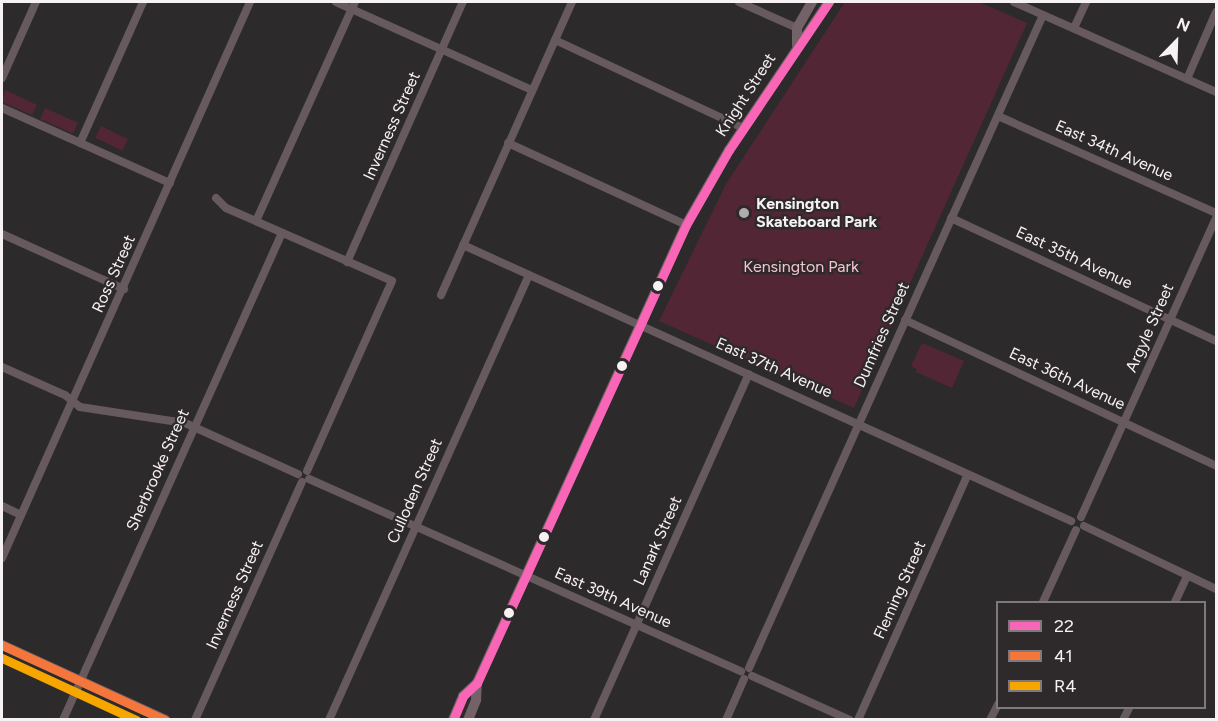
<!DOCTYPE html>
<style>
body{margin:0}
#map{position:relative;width:1218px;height:721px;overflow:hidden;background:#2d2a2b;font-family:Figtree,sans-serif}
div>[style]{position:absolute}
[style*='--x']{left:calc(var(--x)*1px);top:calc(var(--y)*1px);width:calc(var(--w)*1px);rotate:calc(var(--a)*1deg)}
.green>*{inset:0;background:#532635;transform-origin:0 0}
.minor>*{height:8px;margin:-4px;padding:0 4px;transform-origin:4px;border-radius:4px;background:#675a5e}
.major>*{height:10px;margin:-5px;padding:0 5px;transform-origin:5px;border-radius:5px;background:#736267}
.bus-1>*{height:9px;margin:-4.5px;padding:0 4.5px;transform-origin:4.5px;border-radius:4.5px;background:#fa66b7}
.bus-2>*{height:9px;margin:-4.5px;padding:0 4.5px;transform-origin:4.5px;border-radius:4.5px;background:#f5763a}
.bus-3>*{height:9px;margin:-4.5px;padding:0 4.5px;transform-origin:4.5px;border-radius:4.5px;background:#f7a600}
.dots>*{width:16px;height:16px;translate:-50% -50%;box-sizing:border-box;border:3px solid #2e292a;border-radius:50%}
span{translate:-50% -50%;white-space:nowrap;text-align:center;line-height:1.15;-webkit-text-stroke:4.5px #2e292a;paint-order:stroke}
.street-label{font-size:16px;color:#f6f2f3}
.poi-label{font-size:16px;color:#f6f2f3;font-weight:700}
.left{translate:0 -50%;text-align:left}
.park-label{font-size:16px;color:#f8c3d1}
.frame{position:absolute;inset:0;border:3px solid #f6f2f3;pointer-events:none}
.legend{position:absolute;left:996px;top:601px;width:210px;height:108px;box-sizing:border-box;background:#2e292a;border:2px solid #7e797a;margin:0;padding:8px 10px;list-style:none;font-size:18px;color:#f6f2f3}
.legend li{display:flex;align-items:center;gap:12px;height:30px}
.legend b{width:30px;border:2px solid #7e797a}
.north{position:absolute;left:1146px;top:12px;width:60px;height:60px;-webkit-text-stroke:4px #2e292a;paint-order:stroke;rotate:23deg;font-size:16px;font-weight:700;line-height:24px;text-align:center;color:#f6f2f3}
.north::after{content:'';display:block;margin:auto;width:21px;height:27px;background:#f6f2f3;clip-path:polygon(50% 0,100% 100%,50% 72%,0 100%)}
</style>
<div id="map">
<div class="green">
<div style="clip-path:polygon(845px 2px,979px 2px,1027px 23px,854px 408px,659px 321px,726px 184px)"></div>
<div style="clip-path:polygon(5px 90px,37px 105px,32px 115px,2px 102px)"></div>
<div style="left:45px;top:108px;width:36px;height:12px;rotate:24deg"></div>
<div style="left:101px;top:126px;width:30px;height:13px;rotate:26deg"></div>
<div style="clip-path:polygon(922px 343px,964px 361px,952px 388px,916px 372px,917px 369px,911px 366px)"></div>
</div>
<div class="minor">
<div style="--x:336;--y:2;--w:215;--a:24.2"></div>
<div style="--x:739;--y:2;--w:64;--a:24.1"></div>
<div style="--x:1014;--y:2;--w:221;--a:24"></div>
<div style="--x:1074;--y:28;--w:29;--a:-65"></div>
<div style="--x:555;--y:40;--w:208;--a:25.1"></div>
<div style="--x:2;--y:78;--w:83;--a:-65.9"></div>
<div style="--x:1187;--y:79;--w:73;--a:-66.6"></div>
<div style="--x:2;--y:108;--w:184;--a:24.1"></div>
<div style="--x:998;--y:116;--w:239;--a:24"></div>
<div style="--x:80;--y:143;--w:154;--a:-65.9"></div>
<div style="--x:508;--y:143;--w:196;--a:24.7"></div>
<div style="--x:216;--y:198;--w:14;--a:45"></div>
<div style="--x:226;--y:208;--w:181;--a:23.7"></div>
<div style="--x:392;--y:281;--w:208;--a:114.1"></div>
<div style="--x:951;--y:218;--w:292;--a:24.9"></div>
<div style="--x:256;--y:221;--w:240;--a:-65.7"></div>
<div style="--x:2;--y:234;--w:134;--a:24.3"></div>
<div style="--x:463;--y:245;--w:668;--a:24.42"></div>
<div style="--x:347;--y:262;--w:285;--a:-66"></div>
<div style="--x:441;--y:295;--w:321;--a:-65.9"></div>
<div style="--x:905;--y:320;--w:344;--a:25.1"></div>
<div style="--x:2;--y:367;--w:69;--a:24"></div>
<div style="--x:65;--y:395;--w:19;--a:39"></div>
<div style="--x:80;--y:407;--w:106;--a:8.7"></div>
<div style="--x:185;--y:423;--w:124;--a:24.3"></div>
<div style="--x:309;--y:479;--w:473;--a:24"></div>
<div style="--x:2;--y:506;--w:21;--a:25"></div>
<div style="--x:1081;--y:517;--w:328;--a:-65.7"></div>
<div style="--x:1084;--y:526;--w:146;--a:25.5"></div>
<div style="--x:2;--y:558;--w:609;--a:-65.96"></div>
<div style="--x:1043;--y:602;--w:79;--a:-65.4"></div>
<div style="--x:1175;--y:602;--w:29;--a:-65"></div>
<div style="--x:749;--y:668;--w:716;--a:-65.76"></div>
<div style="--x:752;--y:676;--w:107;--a:24.2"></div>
<div style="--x:63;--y:720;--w:534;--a:-65.79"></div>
<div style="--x:195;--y:720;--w:261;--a:-65.8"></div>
<div style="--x:329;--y:720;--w:487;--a:-65.8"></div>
<div style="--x:594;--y:720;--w:379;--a:-65.9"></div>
<div style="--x:726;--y:720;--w:45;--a:-66.3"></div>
<div style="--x:858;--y:720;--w:269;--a:-65.9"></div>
<div style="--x:990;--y:720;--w:18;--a:-63"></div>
<div style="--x:1123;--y:720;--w:13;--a:-63"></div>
</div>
<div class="major">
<div style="--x:797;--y:45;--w:17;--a:-90"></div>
<div style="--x:797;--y:28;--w:30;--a:-60"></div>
<div style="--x:2;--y:645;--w:180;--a:24.6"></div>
<div style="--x:453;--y:720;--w:26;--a:-67"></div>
<div style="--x:463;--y:696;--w:19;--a:-43"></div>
<div style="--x:477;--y:683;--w:503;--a:-65.47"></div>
<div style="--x:686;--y:225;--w:86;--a:-60.2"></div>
<div style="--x:729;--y:150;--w:179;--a:-56"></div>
<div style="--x:468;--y:720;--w:22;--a:-68"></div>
<div style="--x:476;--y:700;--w:17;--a:-87"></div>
</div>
<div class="bus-1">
<div style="--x:453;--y:720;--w:26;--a:-67"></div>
<div style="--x:463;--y:696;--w:19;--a:-43"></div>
<div style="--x:477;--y:683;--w:503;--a:-65.47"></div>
<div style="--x:686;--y:225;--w:86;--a:-60.2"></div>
<div style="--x:729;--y:150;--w:179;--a:-56"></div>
</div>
<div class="bus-2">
<div style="--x:2;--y:645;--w:179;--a:24.7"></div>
</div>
<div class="bus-3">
<div style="--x:2;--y:658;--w:148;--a:24.8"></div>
</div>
<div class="dots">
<div style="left:744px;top:213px;background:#b0acad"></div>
<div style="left:658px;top:286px;background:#f6f2f3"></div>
<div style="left:622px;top:366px;background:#f6f2f3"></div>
<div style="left:544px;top:537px;background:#f6f2f3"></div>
<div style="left:509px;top:613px;background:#f6f2f3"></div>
</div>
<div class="street-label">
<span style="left:746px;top:95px;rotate:-57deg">Knight Street</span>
<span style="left:392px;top:126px;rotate:-66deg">Inverness Street</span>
<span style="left:1114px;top:151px;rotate:24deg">East 34th Avenue</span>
<span style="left:1074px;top:258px;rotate:25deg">East 35th Avenue</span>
<span style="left:114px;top:274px;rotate:-66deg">Ross Street</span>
<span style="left:1150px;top:328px;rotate:-66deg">Argyle Street</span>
<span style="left:882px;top:335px;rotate:-66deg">Dumfries Street</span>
<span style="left:774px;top:368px;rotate:24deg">East 37th Avenue</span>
<span style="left:1067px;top:379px;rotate:25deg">East 36th Avenue</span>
<span style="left:158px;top:470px;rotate:-66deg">Sherbrooke Street</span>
<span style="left:415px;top:491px;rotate:-66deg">Culloden Street</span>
<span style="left:658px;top:541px;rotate:-66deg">Lanark Street</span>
<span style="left:900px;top:590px;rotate:-66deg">Fleming Street</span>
<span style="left:235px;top:595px;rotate:-66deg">Inverness Street</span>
<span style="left:613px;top:598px;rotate:24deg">East 39th Avenue</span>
</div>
<div class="poi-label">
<span class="left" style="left:756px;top:213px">Kensington<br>Skateboard Park</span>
</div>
<div class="park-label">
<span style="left:801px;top:267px">Kensington Park</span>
</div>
<div class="frame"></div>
<ul class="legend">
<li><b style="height:8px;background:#fa66b7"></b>22</li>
<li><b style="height:8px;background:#f5763a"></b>41</li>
<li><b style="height:8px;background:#f7a600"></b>R4</li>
</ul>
<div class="north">N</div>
</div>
